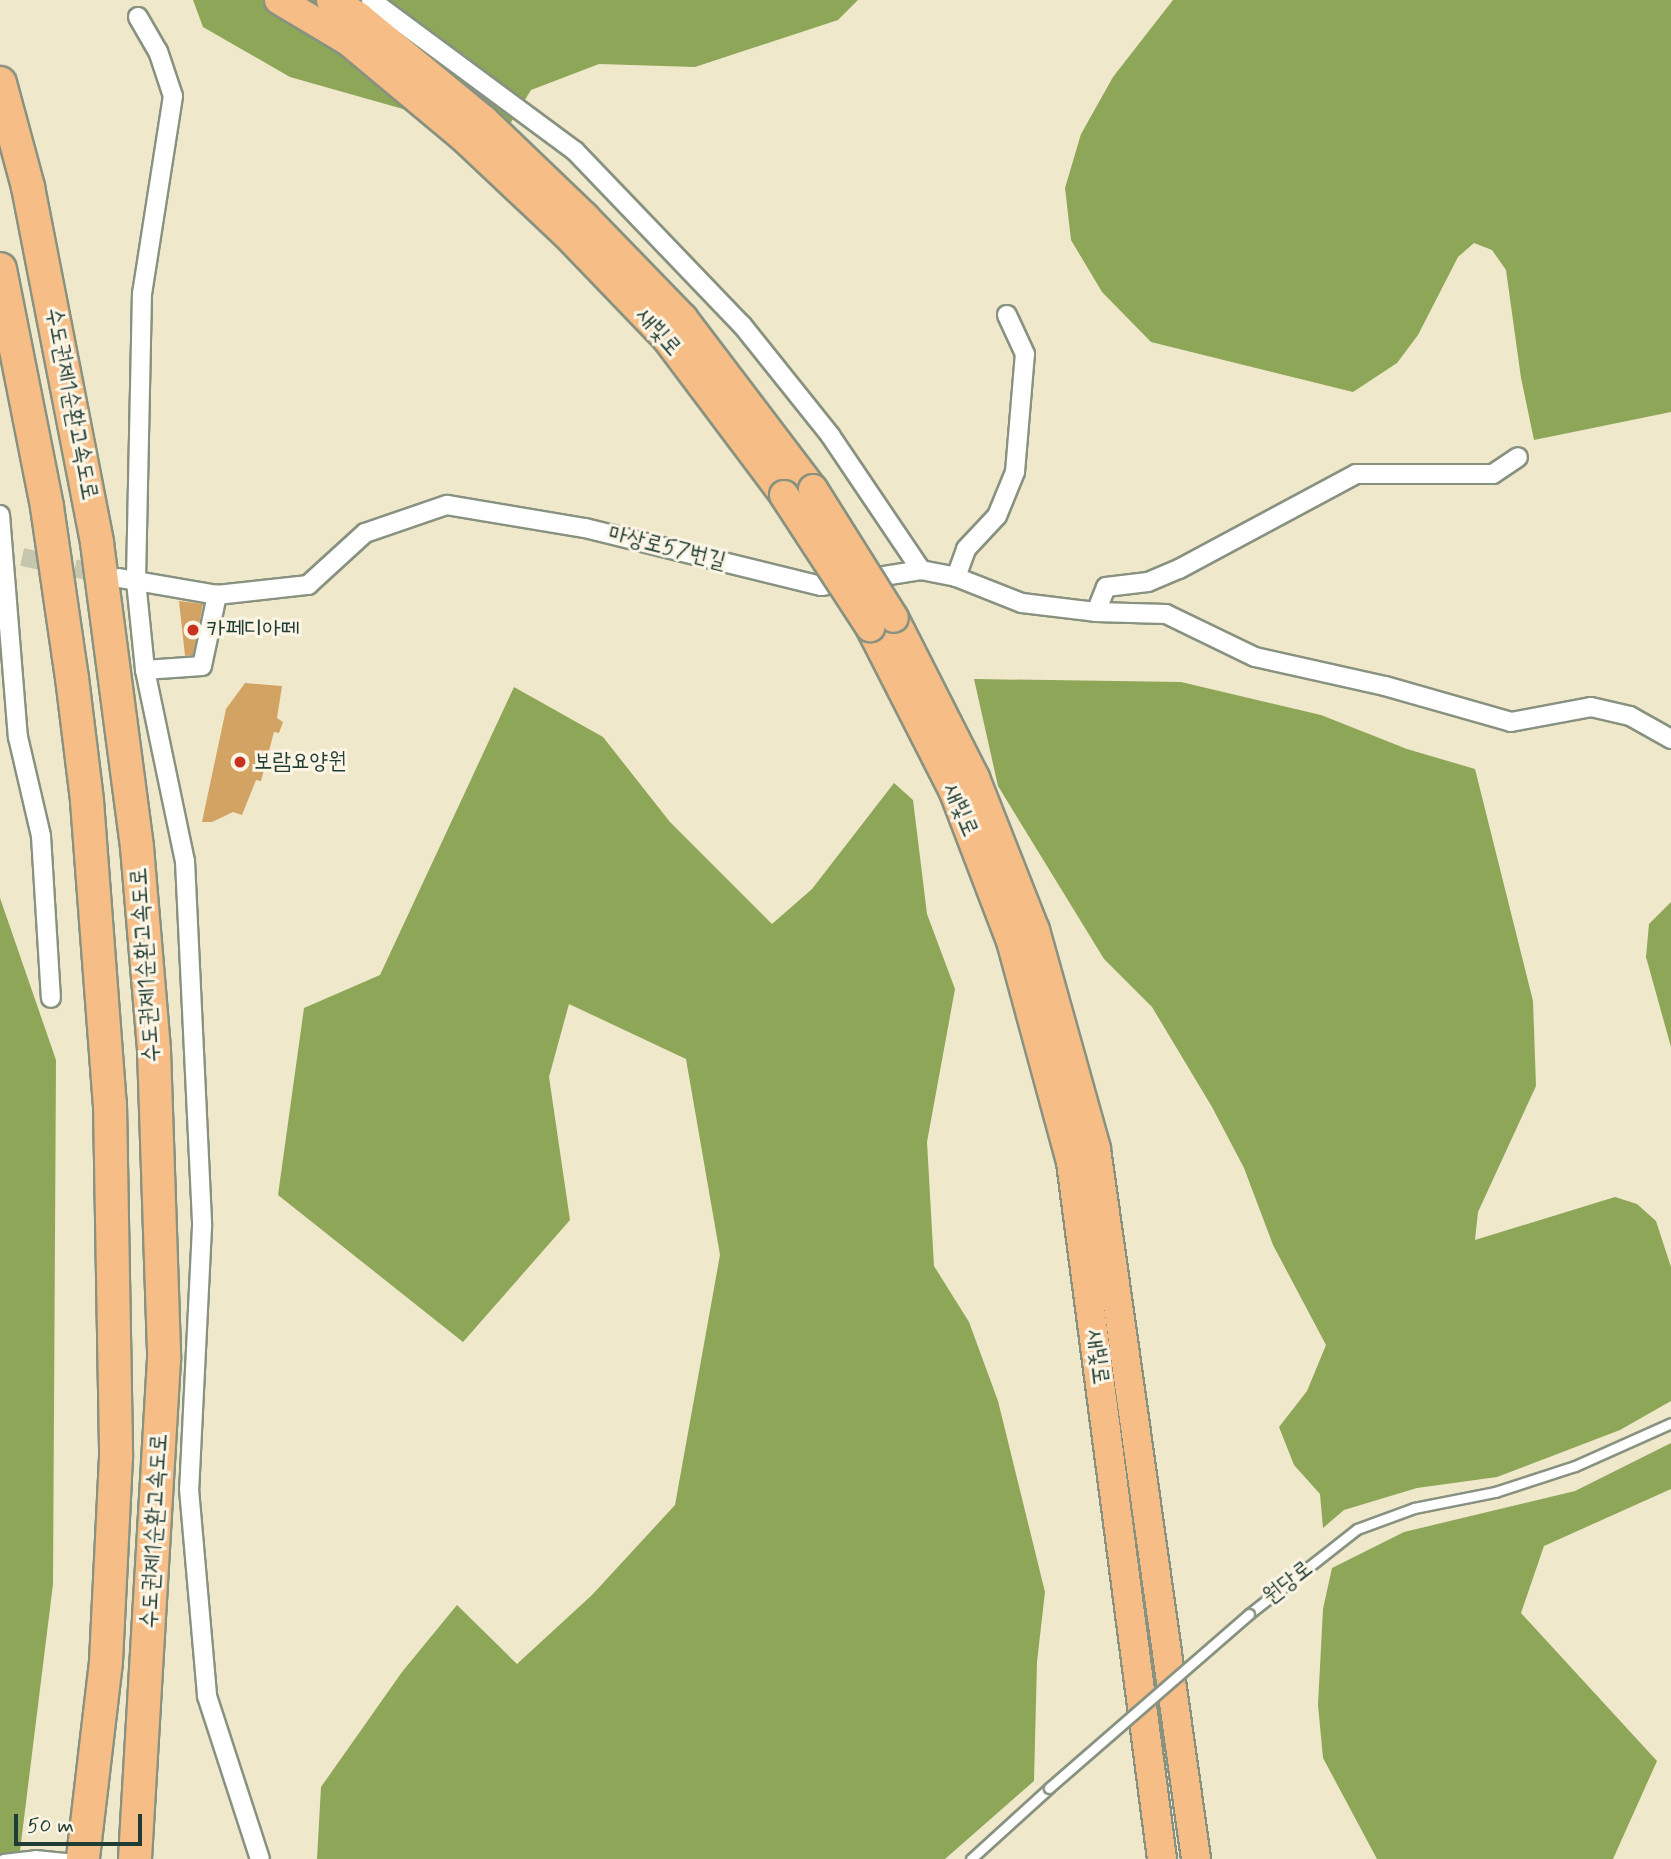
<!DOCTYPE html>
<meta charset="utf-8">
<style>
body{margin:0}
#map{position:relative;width:1671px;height:1859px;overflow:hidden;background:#f0e8cb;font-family:Mynerve,"Poor Story",sans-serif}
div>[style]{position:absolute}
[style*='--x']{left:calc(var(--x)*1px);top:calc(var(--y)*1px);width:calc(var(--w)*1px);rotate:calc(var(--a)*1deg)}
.forest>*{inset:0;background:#8ea658}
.building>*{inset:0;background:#d3a363}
.minor-tunnel>*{height:18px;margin-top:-9px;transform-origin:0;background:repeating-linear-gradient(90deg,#c6c6ad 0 18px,transparent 0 27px)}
.roads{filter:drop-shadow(2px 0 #889280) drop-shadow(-2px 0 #889280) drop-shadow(0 2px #889280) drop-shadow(0 -2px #889280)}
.service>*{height:9px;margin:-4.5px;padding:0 4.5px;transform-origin:4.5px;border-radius:4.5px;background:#fff}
.minor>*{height:18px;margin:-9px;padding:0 9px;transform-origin:9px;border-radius:9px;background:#fff}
.trunk>*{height:28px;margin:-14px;padding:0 14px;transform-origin:14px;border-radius:14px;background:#f6be86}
.motorway>*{height:32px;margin:-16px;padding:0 16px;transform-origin:16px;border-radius:16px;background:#f6be86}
.bridges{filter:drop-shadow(2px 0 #889280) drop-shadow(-2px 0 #889280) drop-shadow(0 2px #889280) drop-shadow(0 -2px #889280)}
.service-bridge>*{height:9px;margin:-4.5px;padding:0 4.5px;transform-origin:4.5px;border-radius:4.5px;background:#fff}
.trunk-bridge>*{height:28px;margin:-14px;padding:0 14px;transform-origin:14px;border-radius:14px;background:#f6be86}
.dots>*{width:19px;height:19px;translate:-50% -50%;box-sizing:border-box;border:4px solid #fcf5e5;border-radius:50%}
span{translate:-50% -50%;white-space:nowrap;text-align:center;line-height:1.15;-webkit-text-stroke:6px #fcf5e5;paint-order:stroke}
.street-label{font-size:23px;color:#1f3d34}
.poi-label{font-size:23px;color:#1f3d34}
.left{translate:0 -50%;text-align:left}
.scale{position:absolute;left:14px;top:1814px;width:128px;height:32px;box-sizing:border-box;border:4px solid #1f3d34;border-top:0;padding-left:9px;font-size:21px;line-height:24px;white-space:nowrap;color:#1f3d34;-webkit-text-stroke:5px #fcf5e5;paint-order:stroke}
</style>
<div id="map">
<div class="forest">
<div style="clip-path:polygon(193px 0,858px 0,838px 20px,695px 67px,599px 64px,531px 90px,502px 137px,290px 77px,203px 27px)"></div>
<div style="clip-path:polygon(1173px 0,1671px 0,1671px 412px,1534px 440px,1521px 378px,1506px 270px,1492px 250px,1474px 243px,1458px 257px,1418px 335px,1397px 363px,1353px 392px,1151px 342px,1102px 292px,1071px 240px,1065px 188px,1081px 134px,1113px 77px)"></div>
<div style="clip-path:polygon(974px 679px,1181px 682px,1321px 715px,1407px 749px,1475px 769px,1533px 1001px,1536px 1086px,1478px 1212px,1475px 1240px,1615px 1197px,1637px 1204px,1656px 1221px,1671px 1267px,1671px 1401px,1620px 1430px,1497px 1477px,1417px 1488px,1344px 1510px,1323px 1528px,1320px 1494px,1294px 1465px,1279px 1427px,1307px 1391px,1326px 1345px,1273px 1245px,1244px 1168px,1212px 1107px,1152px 1007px,1104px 959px,998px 786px)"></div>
<div style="clip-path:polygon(514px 687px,603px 737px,670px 822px,772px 924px,812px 889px,894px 783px,913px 800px,927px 914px,955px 989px,927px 1142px,934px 1266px,969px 1322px,998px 1401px,1045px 1592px,1037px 1662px,1034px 1781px,945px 1859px,317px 1859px,321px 1787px,402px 1672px,457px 1605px,517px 1664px,592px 1595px,675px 1505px,720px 1255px,686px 1059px,569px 1004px,549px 1077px,570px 1220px,463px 1342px,278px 1195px,304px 1008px,380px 975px)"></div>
<div style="clip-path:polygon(0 898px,56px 1060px,53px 1584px,19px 1859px,0 1859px)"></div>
<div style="clip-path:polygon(1671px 902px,1671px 1047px,1646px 957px,1649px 924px)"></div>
<div style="clip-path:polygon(1671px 1443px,1671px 1489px,1544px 1546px,1521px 1613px,1657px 1761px,1613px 1859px,1377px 1859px,1323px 1758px,1318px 1705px,1323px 1609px,1332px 1568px,1404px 1532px,1575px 1491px)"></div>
</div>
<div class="building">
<div style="clip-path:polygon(179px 601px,203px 604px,193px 655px,185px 656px)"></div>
<div style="clip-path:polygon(245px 683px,282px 686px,277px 718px,283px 722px,279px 733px,274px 732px,261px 781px,256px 780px,242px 815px,233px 812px,212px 822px,202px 822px,226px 709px)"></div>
</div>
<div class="minor-tunnel">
<div style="--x:22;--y:557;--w:87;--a:12"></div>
</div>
<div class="roads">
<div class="service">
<div style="--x:1249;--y:1614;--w:137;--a:-38.2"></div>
<div style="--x:1357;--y:1529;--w:61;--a:-20.2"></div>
<div style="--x:1414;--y:1508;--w:83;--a:-11.2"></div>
<div style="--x:1495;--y:1492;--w:84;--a:-18"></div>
<div style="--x:1575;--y:1466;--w:105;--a:-24.1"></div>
<div style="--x:3;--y:1859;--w:32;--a:-7"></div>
<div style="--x:35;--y:1855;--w:40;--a:5.7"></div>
<div style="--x:971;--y:1859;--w:105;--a:-42.3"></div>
</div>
<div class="minor">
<div style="--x:371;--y:0;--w:254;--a:36.5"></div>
<div style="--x:575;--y:151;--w:241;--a:46.2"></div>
<div style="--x:742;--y:325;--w:141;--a:51.3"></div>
<div style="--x:830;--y:435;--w:163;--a:56"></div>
<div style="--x:138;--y:17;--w:39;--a:60"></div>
<div style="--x:158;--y:51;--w:47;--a:71.6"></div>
<div style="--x:173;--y:96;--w:199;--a:98.9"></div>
<div style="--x:142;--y:293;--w:288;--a:91.2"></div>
<div style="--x:136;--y:581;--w:89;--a:84.2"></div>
<div style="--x:145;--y:670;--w:195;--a:78.2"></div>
<div style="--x:185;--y:861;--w:366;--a:87.3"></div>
<div style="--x:202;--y:1227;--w:262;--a:92.8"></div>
<div style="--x:189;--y:1489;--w:208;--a:85"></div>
<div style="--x:207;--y:1696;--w:171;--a:72"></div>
<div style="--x:0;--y:515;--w:223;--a:85.4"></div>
<div style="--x:18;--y:737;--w:102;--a:76.9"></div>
<div style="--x:41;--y:836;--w:162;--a:86.5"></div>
<div style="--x:956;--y:577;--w:30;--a:-70"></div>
<div style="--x:966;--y:549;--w:45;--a:-46.8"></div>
<div style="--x:997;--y:516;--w:48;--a:-67.8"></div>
<div style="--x:1015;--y:472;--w:118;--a:-85.2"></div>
<div style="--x:1025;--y:354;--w:43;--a:-114.8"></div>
<div style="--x:119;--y:578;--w:99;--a:9.8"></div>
<div style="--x:217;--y:595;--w:92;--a:-6.3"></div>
<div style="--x:308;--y:585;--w:77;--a:-42.4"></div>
<div style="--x:365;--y:533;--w:87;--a:-18.9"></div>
<div style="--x:447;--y:505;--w:140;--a:9.5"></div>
<div style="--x:585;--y:528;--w:243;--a:13.8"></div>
<div style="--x:821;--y:586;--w:101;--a:-9.1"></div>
<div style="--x:921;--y:570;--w:36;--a:11"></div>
<div style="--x:956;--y:577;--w:71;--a:21.5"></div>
<div style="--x:1022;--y:603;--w:75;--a:6.9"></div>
<div style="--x:1096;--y:612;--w:70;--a:1.6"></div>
<div style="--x:1166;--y:614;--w:99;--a:25.8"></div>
<div style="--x:1255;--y:657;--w:133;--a:12.6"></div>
<div style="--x:1385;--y:686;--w:131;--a:15.9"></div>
<div style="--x:1511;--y:722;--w:81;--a:-10.6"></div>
<div style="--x:1591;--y:707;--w:40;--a:13"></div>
<div style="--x:1630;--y:716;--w:47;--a:29.3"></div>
<div style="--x:1096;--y:612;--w:27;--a:-68"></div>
<div style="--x:1106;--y:587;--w:42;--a:-6.8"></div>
<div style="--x:1148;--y:582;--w:34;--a:-23"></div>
<div style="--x:1179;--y:569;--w:201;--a:-28.2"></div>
<div style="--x:1356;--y:474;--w:137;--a:0"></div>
<div style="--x:1493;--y:474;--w:30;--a:-34"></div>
<div style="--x:145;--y:670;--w:57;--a:-4"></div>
<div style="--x:202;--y:666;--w:73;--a:-78.1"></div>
</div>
<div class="trunk">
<div style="--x:279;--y:0;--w:80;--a:30.7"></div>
<div style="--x:348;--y:41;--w:151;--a:39.9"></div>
<div style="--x:464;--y:138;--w:140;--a:43.3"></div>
<div style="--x:566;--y:234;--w:146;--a:46.1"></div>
<div style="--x:667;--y:339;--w:195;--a:53.1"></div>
<div style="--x:331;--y:0;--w:33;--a:31"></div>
<div style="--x:359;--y:17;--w:162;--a:39.5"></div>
<div style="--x:484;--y:120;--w:140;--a:43.8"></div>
<div style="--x:585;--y:217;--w:141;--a:45.9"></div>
<div style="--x:683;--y:318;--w:215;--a:52.8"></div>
<div style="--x:894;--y:618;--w:179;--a:63.1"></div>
<div style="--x:975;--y:778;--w:163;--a:68.5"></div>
<div style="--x:1035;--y:930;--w:227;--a:74.4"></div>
<div style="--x:1096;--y:1149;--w:717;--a:81.98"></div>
<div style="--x:870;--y:627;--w:185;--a:63"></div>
<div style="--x:954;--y:792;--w:160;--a:69.1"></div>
<div style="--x:1011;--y:941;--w:229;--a:74.8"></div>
<div style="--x:1071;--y:1162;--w:703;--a:82.56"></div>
</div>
<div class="motorway">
<div style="--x:0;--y:83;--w:108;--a:74.9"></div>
<div style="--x:28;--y:187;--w:363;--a:79"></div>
<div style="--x:97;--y:543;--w:307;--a:82.5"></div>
<div style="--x:137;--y:847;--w:204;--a:85.2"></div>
<div style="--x:154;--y:1050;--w:309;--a:88.1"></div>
<div style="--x:164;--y:1359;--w:501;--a:93.32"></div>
<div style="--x:0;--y:269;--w:243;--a:78.8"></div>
<div style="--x:47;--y:507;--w:173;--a:81.7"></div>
<div style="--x:72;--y:678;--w:124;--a:83"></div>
<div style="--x:87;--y:801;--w:304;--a:85.7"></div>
<div style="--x:110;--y:1104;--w:353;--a:89"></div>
<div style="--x:116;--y:1457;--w:205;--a:92.8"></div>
<div style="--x:106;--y:1662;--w:198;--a:96.7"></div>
</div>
</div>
<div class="bridges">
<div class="service-bridge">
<div style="--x:1049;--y:1788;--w:265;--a:-41"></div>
</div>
<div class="trunk-bridge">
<div style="--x:813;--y:489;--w:152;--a:57.9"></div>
<div style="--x:784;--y:495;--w:158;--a:56.9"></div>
</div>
</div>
<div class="dots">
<div style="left:193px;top:630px;background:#c8321e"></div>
<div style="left:240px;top:762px;background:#c8321e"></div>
</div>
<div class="street-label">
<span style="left:658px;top:332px;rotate:49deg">새빛로</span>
<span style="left:71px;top:404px;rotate:79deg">수도권제1순환고속도로</span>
<span style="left:667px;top:548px;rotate:14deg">마상로57번길</span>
<span style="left:960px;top:810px;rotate:67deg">새빛로</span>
<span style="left:146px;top:965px;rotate:-94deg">수도권제1순환고속도로</span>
<span style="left:1097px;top:1357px;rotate:83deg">새빛로</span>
<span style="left:155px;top:1531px;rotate:-87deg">수도권제1순환고속도로</span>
<span style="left:1288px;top:1583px;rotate:-38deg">원당로</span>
</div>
<div class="poi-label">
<span class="left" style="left:207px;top:630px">카페디아떼</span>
<span class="left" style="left:254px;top:762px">보람요양원</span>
</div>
<div class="scale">50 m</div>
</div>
